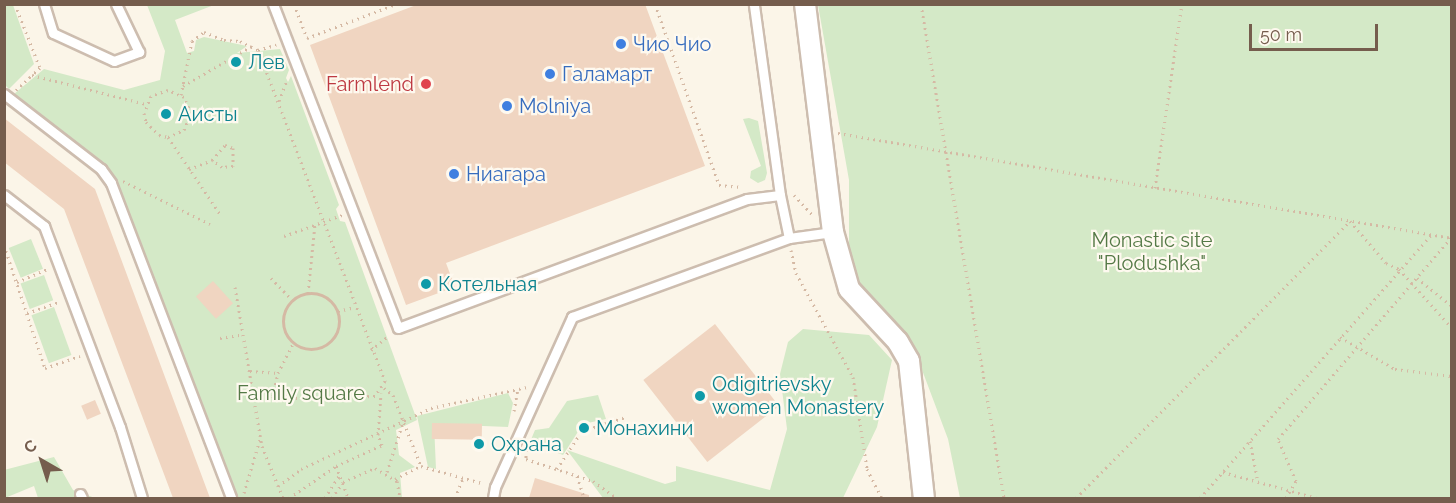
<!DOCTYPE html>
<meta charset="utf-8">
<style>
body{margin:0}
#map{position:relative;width:1456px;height:503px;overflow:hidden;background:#fbf5e8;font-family:Raleway,sans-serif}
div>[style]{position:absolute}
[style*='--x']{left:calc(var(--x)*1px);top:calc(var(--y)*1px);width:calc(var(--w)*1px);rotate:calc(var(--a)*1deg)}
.green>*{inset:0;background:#d4e9c7;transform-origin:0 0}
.building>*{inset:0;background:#f0d5c1;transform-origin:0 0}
.path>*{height:3px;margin-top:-1.5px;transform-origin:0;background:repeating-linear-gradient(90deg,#d5b9a4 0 1.5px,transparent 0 6px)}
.path>.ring{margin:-1.5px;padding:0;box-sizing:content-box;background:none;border:3px solid #d5b9a4;border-radius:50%}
.roads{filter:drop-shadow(2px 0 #cdbdaf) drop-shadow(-2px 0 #cdbdaf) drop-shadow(0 2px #cdbdaf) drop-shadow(0 -2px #cdbdaf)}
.service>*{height:9px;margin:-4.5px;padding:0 4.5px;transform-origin:4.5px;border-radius:4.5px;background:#fff}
.minor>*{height:20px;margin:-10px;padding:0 10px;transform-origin:10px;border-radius:10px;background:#fff}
.dots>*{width:16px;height:16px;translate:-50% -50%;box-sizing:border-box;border:3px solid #fef9ef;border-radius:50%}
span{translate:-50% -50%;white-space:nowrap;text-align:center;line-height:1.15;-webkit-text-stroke:4.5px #fef9ef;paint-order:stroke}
.shop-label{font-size:20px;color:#366cbe}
.left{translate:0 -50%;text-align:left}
.culture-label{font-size:20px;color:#0d838f}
.health-label{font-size:20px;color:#be3a42}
.right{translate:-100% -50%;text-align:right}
.park-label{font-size:20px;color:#547946}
.frame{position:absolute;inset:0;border:6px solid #755d4d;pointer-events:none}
.north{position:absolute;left:12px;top:431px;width:60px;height:60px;-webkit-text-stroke:4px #fef9ef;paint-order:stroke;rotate:321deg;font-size:16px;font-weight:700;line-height:24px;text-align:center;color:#755d4d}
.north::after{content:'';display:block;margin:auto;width:21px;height:27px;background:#755d4d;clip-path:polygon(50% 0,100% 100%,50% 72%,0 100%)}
.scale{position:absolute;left:1249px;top:24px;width:129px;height:27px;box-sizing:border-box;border:3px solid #755d4d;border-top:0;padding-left:8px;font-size:18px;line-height:21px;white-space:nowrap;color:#755d4d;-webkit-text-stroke:4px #fef9ef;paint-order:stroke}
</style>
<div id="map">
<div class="green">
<div style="clip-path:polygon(5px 4px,13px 5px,34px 64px,9px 89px,5px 85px)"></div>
<div style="clip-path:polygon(147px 5px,214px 5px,175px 20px,187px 53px,194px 51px,196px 40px,204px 37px,247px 46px,237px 53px,280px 49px,289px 70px,286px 78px,288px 82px,291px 76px,339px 205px,336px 209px,340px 221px,345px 222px,417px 420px,396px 430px,399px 455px,415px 467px,400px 473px,402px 498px,235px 498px,117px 181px,95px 158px,14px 94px,44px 69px,124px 90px,160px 80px,165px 51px)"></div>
<div style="clip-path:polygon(818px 5px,1451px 5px,1451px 498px,960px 498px,948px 439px,913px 346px,849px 270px,849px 180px)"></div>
<div style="clip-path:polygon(749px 118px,758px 121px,767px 173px,765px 180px,758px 183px,750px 178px,751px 171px,761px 166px,743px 119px)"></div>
<div style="left:31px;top:239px;width:32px;height:24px;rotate:68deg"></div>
<div style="left:44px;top:275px;width:27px;height:25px;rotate:70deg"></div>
<div style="left:54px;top:307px;width:51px;height:24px;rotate:70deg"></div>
<div style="clip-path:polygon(803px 329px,869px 335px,892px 360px,877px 427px,843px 498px,603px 498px,567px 450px,665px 484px,676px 481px,676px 466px,770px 490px,787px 429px,780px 374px,788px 342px)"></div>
<div style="clip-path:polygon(508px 393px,513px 403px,508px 427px,434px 424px,436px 469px,428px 467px,417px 416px)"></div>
<div style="clip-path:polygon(598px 395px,606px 419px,583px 424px,563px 455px,530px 442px,535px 430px,549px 428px,567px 401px)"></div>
<div style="clip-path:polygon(54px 457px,73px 490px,95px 498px,38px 498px,34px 486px,5px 498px,4px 470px)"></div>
</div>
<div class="building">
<div style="clip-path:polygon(419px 4px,645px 4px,705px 166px,446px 263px,455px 287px,406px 305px,310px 45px)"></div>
<div style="clip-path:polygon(4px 118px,95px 189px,210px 498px,173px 498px,64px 209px,4px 162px)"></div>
<div style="left:213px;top:281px;width:30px;height:23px;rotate:48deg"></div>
<div style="left:715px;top:324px;width:104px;height:91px;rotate:52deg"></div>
<div style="left:95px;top:400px;width:15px;height:15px;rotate:67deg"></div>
<div style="left:432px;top:423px;width:50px;height:16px;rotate:1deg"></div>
<div style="clip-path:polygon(535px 478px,589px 495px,589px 498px,529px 498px)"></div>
</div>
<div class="path">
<div style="--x:15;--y:4;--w:69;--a:68.7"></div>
<div style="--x:40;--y:68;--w:11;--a:139"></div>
<div style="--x:294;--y:4;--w:36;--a:69"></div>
<div style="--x:307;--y:38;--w:95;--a:-20.9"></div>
<div style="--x:655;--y:4;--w:192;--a:70.5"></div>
<div style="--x:719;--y:185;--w:22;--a:5"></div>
<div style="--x:921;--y:4;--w:501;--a:80.46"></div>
<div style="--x:258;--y:50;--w:19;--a:-16"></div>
<div style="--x:183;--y:86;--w:80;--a:-30.1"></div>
<div style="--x:16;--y:90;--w:22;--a:-43"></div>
<div style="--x:32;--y:75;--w:118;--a:14.3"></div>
<div style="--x:181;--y:95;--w:55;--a:-78.5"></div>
<div style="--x:192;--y:41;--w:15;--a:-37"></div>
<div style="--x:204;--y:32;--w:22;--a:22"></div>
<div style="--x:224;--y:40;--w:16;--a:4"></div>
<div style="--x:240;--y:41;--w:20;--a:27"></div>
<div style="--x:258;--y:50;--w:355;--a:69"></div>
<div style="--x:385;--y:381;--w:18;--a:124"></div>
<div style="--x:375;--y:396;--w:121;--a:178.6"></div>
<div style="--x:279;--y:101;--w:22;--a:-69"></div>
<div style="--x:838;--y:133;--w:623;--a:9.7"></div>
<div style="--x:168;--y:137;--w:17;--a:-24"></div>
<div style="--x:184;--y:130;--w:18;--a:-68"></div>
<div style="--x:191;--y:113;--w:17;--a:-114"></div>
<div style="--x:184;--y:97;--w:17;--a:-156"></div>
<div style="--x:168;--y:90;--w:18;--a:161"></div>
<div style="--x:151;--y:96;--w:18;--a:112"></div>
<div style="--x:144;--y:113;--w:9;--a:77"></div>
<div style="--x:146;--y:122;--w:18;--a:45"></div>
<div style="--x:159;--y:135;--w:9;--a:13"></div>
<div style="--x:168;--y:137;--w:93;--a:56"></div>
<div style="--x:189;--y:169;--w:25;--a:-21"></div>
<div style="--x:212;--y:160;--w:20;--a:-49"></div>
<div style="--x:225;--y:145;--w:9;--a:21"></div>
<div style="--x:233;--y:148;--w:18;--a:90"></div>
<div style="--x:233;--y:166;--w:11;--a:175"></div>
<div style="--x:222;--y:167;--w:12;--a:-145"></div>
<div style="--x:123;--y:181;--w:97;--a:26.3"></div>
<div style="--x:1155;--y:188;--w:186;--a:-81.7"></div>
<div style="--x:794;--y:195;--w:26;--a:47"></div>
<div style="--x:284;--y:236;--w:62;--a:-19.9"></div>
<div style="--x:4;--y:245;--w:130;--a:71.6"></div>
<div style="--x:45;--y:368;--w:37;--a:-19"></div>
<div style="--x:791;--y:250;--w:24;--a:78"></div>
<div style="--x:796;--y:273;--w:119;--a:61.3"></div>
<div style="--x:853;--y:377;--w:93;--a:81.3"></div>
<div style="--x:867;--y:469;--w:33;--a:63"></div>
<div style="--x:271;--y:278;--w:30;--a:46"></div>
<div style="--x:1417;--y:278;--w:45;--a:38.7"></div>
<div style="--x:17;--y:282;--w:34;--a:-23"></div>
<div style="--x:235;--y:287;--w:161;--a:80.4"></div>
<div style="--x:262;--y:446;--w:56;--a:68"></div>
<div class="ring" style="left:283px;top:293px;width:53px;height:53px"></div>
<div style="--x:308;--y:293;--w:69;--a:-84.2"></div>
<div style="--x:338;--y:311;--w:17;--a:-13"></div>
<div style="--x:27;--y:313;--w:34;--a:-19"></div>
<div style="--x:1340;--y:337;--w:64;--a:30.2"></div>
<div style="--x:1395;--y:369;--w:57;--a:7"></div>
<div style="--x:220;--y:338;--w:24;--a:-9"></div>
<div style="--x:371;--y:350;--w:22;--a:-39"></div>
<div style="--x:250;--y:371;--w:28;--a:4"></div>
<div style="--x:384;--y:388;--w:11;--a:38"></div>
<div style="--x:393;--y:395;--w:76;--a:68.5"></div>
<div style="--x:421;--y:466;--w:63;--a:15.6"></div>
<div style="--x:273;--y:396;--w:24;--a:-78"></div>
<div style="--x:278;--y:373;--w:33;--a:-63"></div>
<div style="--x:514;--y:411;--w:22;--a:-80"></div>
<div style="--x:1250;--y:441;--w:42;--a:79"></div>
<div style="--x:526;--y:450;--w:9;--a:90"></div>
<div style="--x:526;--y:459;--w:71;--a:18.2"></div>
<div style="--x:593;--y:481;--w:29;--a:36"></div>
<div style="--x:336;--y:466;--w:34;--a:69"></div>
<div style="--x:557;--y:469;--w:45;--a:-56.7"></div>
<div style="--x:582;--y:431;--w:46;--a:-17.7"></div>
<div style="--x:387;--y:472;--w:56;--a:-72.2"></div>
<div style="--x:1223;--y:472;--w:98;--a:15.5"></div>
<div style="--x:577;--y:476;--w:23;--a:72"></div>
<div style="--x:395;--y:479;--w:28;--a:-27"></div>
<div style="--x:278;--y:486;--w:29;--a:-36"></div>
<div style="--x:301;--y:469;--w:144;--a:-25.1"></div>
<div style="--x:431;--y:408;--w:98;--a:-12.3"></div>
<div style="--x:244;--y:493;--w:56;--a:-73.5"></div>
<div style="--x:289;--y:498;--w:57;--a:-34.2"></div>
<div style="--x:336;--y:466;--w:51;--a:-24.5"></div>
<div style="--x:382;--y:445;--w:11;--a:-112"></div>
<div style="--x:378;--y:435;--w:42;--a:-85.9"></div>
<div style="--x:325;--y:498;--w:28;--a:-58"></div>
<div style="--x:332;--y:498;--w:19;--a:-55"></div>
<div style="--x:343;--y:482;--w:35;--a:-24"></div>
<div style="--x:375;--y:468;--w:26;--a:31"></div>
<div style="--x:397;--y:481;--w:17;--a:80"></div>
<div style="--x:455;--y:498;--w:22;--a:-68"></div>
<div style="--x:1076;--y:498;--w:390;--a:-45.3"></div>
<div style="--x:1350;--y:221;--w:55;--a:49.4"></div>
<div style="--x:1386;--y:263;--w:14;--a:25"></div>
<div style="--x:1399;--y:269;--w:79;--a:48.1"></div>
<div style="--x:1200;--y:498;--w:350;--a:-48.7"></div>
<div style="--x:1286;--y:498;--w:20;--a:-60"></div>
<div style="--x:1296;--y:481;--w:46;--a:-113.2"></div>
<div style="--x:1278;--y:439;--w:265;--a:-49.3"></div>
</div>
<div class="roads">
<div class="service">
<div style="--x:44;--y:4;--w:30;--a:73"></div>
<div style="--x:53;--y:33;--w:67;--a:24.7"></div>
<div style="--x:114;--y:61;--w:27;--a:-20"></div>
<div style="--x:139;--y:52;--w:53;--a:-115.6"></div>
<div style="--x:273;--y:4;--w:347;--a:68.9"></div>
<div style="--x:398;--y:328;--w:372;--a:-20.3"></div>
<div style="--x:747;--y:199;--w:33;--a:-7"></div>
<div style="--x:780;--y:195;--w:193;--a:-97.8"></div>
<div style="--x:4;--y:94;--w:123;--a:37.7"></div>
<div style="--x:101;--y:169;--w:17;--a:54"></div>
<div style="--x:111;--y:183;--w:337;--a:69.1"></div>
<div style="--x:4;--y:195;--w:51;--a:37.8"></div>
<div style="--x:44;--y:226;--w:215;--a:69.3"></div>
<div style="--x:120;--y:427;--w:74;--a:72.8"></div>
<div style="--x:780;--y:195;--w:44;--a:78.2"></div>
<div style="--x:80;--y:494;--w:4;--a:63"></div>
<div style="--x:493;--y:498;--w:11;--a:-80"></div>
<div style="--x:495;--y:487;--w:187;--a:-65.6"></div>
<div style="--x:572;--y:317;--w:231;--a:-20"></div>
<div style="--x:789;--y:238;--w:44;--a:-7.8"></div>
</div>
<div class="minor">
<div style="--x:805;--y:4;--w:230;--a:83"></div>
<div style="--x:833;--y:232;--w:59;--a:74.3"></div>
<div style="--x:849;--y:289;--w:72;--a:47.2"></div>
<div style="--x:898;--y:342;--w:22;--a:60"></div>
<div style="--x:909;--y:361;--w:138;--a:83.8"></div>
</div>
</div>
<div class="dots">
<div style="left:621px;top:44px;background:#3f7fe0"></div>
<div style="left:236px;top:62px;background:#0f9aa8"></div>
<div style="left:550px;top:74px;background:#3f7fe0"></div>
<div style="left:426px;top:84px;background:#e0444e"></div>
<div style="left:507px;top:106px;background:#3f7fe0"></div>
<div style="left:166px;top:114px;background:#0f9aa8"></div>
<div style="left:454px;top:174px;background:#3f7fe0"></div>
<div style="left:426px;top:284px;background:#0f9aa8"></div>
<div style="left:700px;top:396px;background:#0f9aa8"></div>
<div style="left:584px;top:428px;background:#0f9aa8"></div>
<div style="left:479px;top:444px;background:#0f9aa8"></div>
</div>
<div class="shop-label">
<span class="left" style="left:633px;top:44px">Чио Чио</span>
<span class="left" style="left:562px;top:74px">Галамарт</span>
<span class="left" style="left:519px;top:106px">Molniya</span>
<span class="left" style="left:466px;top:174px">Ниагара</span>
</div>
<div class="culture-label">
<span class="left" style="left:248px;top:62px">Лев</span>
<span class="left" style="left:178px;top:114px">Аисты</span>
<span class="left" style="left:438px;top:284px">Котельная</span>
<span class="left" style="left:712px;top:396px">Odigitrievsky<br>women Monastery</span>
<span class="left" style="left:596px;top:428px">Монахини</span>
<span class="left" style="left:491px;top:444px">Охрана</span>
</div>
<div class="health-label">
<span class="right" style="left:414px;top:84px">Farmlend</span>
</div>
<div class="park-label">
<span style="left:1152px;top:252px">Monastic site<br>"Plodushka"</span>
<span style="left:301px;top:393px">Family square</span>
</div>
<div class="frame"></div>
<div class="north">С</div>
<div class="scale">50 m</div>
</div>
